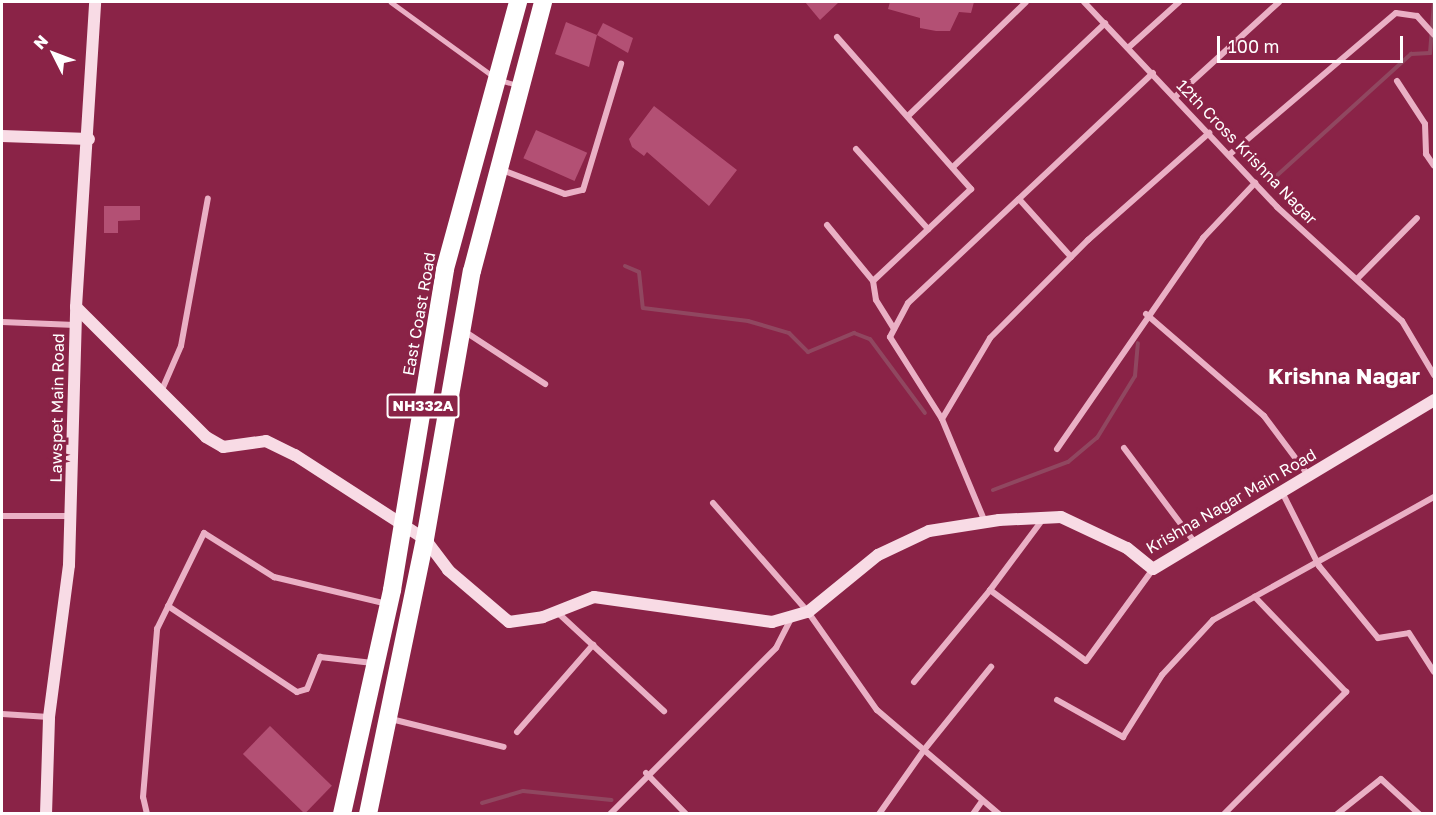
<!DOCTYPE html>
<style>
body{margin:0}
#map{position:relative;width:1436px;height:815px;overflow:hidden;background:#8a2347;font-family:"Golos Text",sans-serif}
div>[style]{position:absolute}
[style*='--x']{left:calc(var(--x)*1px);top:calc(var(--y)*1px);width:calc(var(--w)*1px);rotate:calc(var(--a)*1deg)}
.stream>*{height:4px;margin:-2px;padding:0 2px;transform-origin:2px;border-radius:2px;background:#904760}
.building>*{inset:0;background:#b35074;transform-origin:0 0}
.lane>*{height:4.5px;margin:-2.25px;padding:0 2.25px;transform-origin:2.25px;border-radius:2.25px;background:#eab0c5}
.street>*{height:6px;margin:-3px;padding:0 3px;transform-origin:3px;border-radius:3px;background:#eab0c5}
.secondary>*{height:12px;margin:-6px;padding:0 6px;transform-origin:6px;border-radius:6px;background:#f8dbe5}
.highway>*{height:18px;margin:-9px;padding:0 9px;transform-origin:9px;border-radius:9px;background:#fff}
span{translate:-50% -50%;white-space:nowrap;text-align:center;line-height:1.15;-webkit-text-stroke:6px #8a2347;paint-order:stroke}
.shield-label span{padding:2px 4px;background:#8a2347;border:2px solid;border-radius:4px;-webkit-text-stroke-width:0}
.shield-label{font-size:15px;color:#fff;font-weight:700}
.street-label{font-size:16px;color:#fff}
.district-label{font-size:22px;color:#fff;font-weight:700}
.frame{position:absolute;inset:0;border:3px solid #fff;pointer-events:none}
.north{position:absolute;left:24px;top:24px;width:60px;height:60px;-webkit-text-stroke:4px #8a2347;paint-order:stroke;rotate:312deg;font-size:16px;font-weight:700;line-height:24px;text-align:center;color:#fff}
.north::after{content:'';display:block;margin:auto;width:21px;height:27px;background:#fff;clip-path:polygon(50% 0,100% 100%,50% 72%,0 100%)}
.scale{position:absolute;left:1217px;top:36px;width:186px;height:27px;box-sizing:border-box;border:3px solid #fff;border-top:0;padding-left:8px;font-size:18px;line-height:21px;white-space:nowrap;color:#fff;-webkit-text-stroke:4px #8a2347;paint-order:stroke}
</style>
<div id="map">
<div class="stream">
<div style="--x:1272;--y:180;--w:188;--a:-42.2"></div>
<div style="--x:1411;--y:54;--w:19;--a:-3"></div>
<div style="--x:1430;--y:53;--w:51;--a:-85.5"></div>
<div style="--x:625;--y:266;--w:15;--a:23"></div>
<div style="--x:639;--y:272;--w:36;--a:84"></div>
<div style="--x:643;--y:308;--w:106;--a:7.1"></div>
<div style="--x:748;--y:321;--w:43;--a:16.3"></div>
<div style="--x:789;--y:333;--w:27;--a:45"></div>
<div style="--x:808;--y:352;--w:50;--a:-22.4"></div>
<div style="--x:854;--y:333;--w:17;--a:21"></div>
<div style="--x:870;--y:339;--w:92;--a:53.4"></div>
<div style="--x:993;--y:490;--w:80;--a:-20.5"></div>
<div style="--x:1068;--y:462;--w:38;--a:-40"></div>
<div style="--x:1097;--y:438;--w:73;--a:-58.5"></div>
<div style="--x:1135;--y:376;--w:33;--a:-85"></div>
<div style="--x:482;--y:803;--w:43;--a:-16.3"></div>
<div style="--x:523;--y:791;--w:89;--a:5.8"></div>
</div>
<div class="building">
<div style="clip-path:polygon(805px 2px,839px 2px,820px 20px)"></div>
<div style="clip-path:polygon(890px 2px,974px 2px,971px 13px,959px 12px,950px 31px,936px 31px,920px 28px,920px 18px,888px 9px)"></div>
<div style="clip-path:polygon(566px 22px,597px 35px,589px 67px,555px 54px)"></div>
<div style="clip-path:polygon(603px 23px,633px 38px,628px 53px,597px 35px)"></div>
<div style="clip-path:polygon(654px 106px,737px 170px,709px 206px,647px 152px,644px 156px,632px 147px,629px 139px)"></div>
<div style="left:536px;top:130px;width:56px;height:31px;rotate:24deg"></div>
<div style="clip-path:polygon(104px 206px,140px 206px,140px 220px,118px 221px,118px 233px,104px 233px)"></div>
<div style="left:270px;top:726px;width:86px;height:39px;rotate:44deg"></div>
</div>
<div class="lane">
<div style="--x:391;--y:2;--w:126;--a:36"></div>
<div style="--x:500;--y:80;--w:19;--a:16"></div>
</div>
<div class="street">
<div style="--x:1084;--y:2;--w:282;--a:46.7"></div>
<div style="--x:1277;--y:207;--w:169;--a:42.4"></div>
<div style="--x:1402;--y:321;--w:63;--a:59.3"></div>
<div style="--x:837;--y:37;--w:203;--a:48.6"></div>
<div style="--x:971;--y:189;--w:134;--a:136.8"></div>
<div style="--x:873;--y:281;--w:19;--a:81"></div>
<div style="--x:876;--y:300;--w:34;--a:58"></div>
<div style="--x:1128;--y:48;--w:69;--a:-42"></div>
<div style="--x:1397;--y:81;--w:51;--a:56.9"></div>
<div style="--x:1425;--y:124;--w:30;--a:88"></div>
<div style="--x:1426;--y:154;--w:14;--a:56"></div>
<div style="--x:1175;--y:97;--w:141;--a:-42.4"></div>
<div style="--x:908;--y:116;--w:164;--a:-44"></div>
<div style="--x:856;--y:149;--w:108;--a:48"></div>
<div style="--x:1229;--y:155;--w:219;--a:-40.4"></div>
<div style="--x:1396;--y:13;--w:21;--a:8"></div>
<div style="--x:1417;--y:16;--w:25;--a:48"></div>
<div style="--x:954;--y:166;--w:208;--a:-43.4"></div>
<div style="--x:502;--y:170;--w:67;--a:20.9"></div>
<div style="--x:565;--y:194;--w:18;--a:-13"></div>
<div style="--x:583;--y:190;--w:132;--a:-73.2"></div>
<div style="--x:1019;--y:199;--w:78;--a:48.1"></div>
<div style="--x:827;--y:225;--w:72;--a:50.6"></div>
<div style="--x:1358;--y:278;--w:84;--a:-45.5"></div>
<div style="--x:1146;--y:314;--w:156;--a:40.8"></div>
<div style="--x:1264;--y:416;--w:74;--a:53.3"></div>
<div style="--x:2;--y:322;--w:73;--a:2.4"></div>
<div style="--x:464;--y:331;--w:97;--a:33.2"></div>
<div style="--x:161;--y:392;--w:50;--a:-66.5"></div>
<div style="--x:181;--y:346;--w:150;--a:-79.7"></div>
<div style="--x:942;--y:419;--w:94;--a:-59.3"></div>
<div style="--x:990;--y:338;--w:139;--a:-45"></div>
<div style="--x:1088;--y:240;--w:162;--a:-41.5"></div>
<div style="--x:1124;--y:448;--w:119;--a:53.2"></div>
<div style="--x:1057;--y:449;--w:257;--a:-55.3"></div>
<div style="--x:1203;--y:238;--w:76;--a:-46.6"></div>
<div style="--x:1282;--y:492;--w:83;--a:63.4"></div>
<div style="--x:1319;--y:566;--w:93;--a:50.7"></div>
<div style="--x:1378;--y:638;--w:31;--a:-9"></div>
<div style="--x:1409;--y:633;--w:46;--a:57.3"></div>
<div style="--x:713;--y:503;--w:145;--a:48.9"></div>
<div style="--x:808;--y:612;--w:120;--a:54.9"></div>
<div style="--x:877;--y:710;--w:62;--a:40.4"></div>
<div style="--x:924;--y:750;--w:107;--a:-51.1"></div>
<div style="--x:2;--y:516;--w:69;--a:0"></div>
<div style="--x:1043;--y:519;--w:89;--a:126.7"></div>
<div style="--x:990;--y:590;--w:119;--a:36.5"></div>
<div style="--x:1086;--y:661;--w:114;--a:-53.9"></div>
<div style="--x:985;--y:522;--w:112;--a:-112.7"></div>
<div style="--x:942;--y:419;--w:97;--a:-122.4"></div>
<div style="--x:890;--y:337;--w:38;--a:-62"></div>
<div style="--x:908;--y:303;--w:336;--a:-43.2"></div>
<div style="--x:168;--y:606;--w:155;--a:33.7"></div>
<div style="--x:297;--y:692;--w:10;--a:-17"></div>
<div style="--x:307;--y:689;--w:35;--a:-68"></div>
<div style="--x:320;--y:657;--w:53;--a:6.5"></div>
<div style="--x:557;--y:612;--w:146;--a:42.8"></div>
<div style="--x:914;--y:682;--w:119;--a:-50.4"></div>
<div style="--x:1057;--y:700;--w:76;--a:29.3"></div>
<div style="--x:1123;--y:737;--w:73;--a:-57.8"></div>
<div style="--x:1162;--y:675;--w:75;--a:-47.2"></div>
<div style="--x:1213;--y:620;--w:253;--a:-29.1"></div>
<div style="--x:2;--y:714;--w:47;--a:3.7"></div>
<div style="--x:391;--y:719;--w:116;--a:13.9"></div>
<div style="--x:517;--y:732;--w:116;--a:-48.9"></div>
<div style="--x:646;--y:773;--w:57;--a:45.7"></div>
<div style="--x:147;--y:814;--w:17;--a:-103"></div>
<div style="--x:143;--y:797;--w:169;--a:-85.2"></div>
<div style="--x:157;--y:629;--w:107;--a:-63.9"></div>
<div style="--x:204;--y:533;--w:83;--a:32.2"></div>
<div style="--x:274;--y:577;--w:116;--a:13.4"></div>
<div style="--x:610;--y:814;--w:235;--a:-45"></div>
<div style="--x:776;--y:648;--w:35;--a:-63"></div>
<div style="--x:879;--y:814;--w:78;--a:-54.9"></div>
<div style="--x:924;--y:750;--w:99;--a:40.5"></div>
<div style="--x:973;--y:814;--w:16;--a:-55"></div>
<div style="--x:1224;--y:814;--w:173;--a:-45"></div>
<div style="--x:1346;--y:692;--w:132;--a:-133.8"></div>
<div style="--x:1337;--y:814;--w:56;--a:-38.5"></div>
<div style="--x:1381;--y:779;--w:52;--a:42.6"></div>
</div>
<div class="secondary">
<div style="--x:2;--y:136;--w:87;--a:2"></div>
<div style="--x:76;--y:307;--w:184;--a:45"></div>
<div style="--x:206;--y:437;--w:20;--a:30"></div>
<div style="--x:223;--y:447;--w:43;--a:-7.9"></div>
<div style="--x:266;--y:441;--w:32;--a:26"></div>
<div style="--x:295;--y:455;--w:155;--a:32.9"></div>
<div style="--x:425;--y:539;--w:39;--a:53"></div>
<div style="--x:448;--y:570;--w:80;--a:40.4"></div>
<div style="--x:509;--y:622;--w:34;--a:-8"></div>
<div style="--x:543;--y:617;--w:55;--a:-21.4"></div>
<div style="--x:594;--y:597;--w:180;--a:8"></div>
<div style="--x:772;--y:622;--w:37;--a:-16"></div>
<div style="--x:808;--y:612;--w:90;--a:-39.2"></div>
<div style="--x:878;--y:555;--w:56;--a:-25.2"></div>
<div style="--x:929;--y:531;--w:71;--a:-8.9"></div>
<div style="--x:999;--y:520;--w:62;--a:-2.8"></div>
<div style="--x:1061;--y:517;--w:73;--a:25.2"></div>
<div style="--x:1127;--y:548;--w:33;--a:39"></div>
<div style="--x:1153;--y:569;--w:328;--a:-31"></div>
<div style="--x:46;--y:814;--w:97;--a:-88.2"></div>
<div style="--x:49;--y:717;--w:153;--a:-82.5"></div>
<div style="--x:69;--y:565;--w:258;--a:-88.4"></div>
<div style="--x:76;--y:307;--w:306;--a:-86.4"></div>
</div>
<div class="highway">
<div style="--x:342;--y:814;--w:230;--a:-77.4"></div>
<div style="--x:392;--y:590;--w:325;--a:-80.6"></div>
<div style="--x:445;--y:269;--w:277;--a:-74.7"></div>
<div style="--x:368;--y:814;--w:281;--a:-78.3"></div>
<div style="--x:425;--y:539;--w:272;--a:-80.1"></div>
<div style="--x:472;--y:271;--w:278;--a:-75.2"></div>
</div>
<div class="shield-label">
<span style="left:423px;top:406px">NH332A</span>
</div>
<div class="street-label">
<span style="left:1247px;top:152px;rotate:46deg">12th Cross Krishna Nagar</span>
<span style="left:419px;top:314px;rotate:-80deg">East Coast Road</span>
<span style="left:57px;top:408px;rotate:-89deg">Lawspet Main Road</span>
<span style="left:1231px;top:501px;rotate:-30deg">Krishna Nagar Main Road</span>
</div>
<div class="district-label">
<span style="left:1344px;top:376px">Krishna Nagar</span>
</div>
<div class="frame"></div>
<div class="north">N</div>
<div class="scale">100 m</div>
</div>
